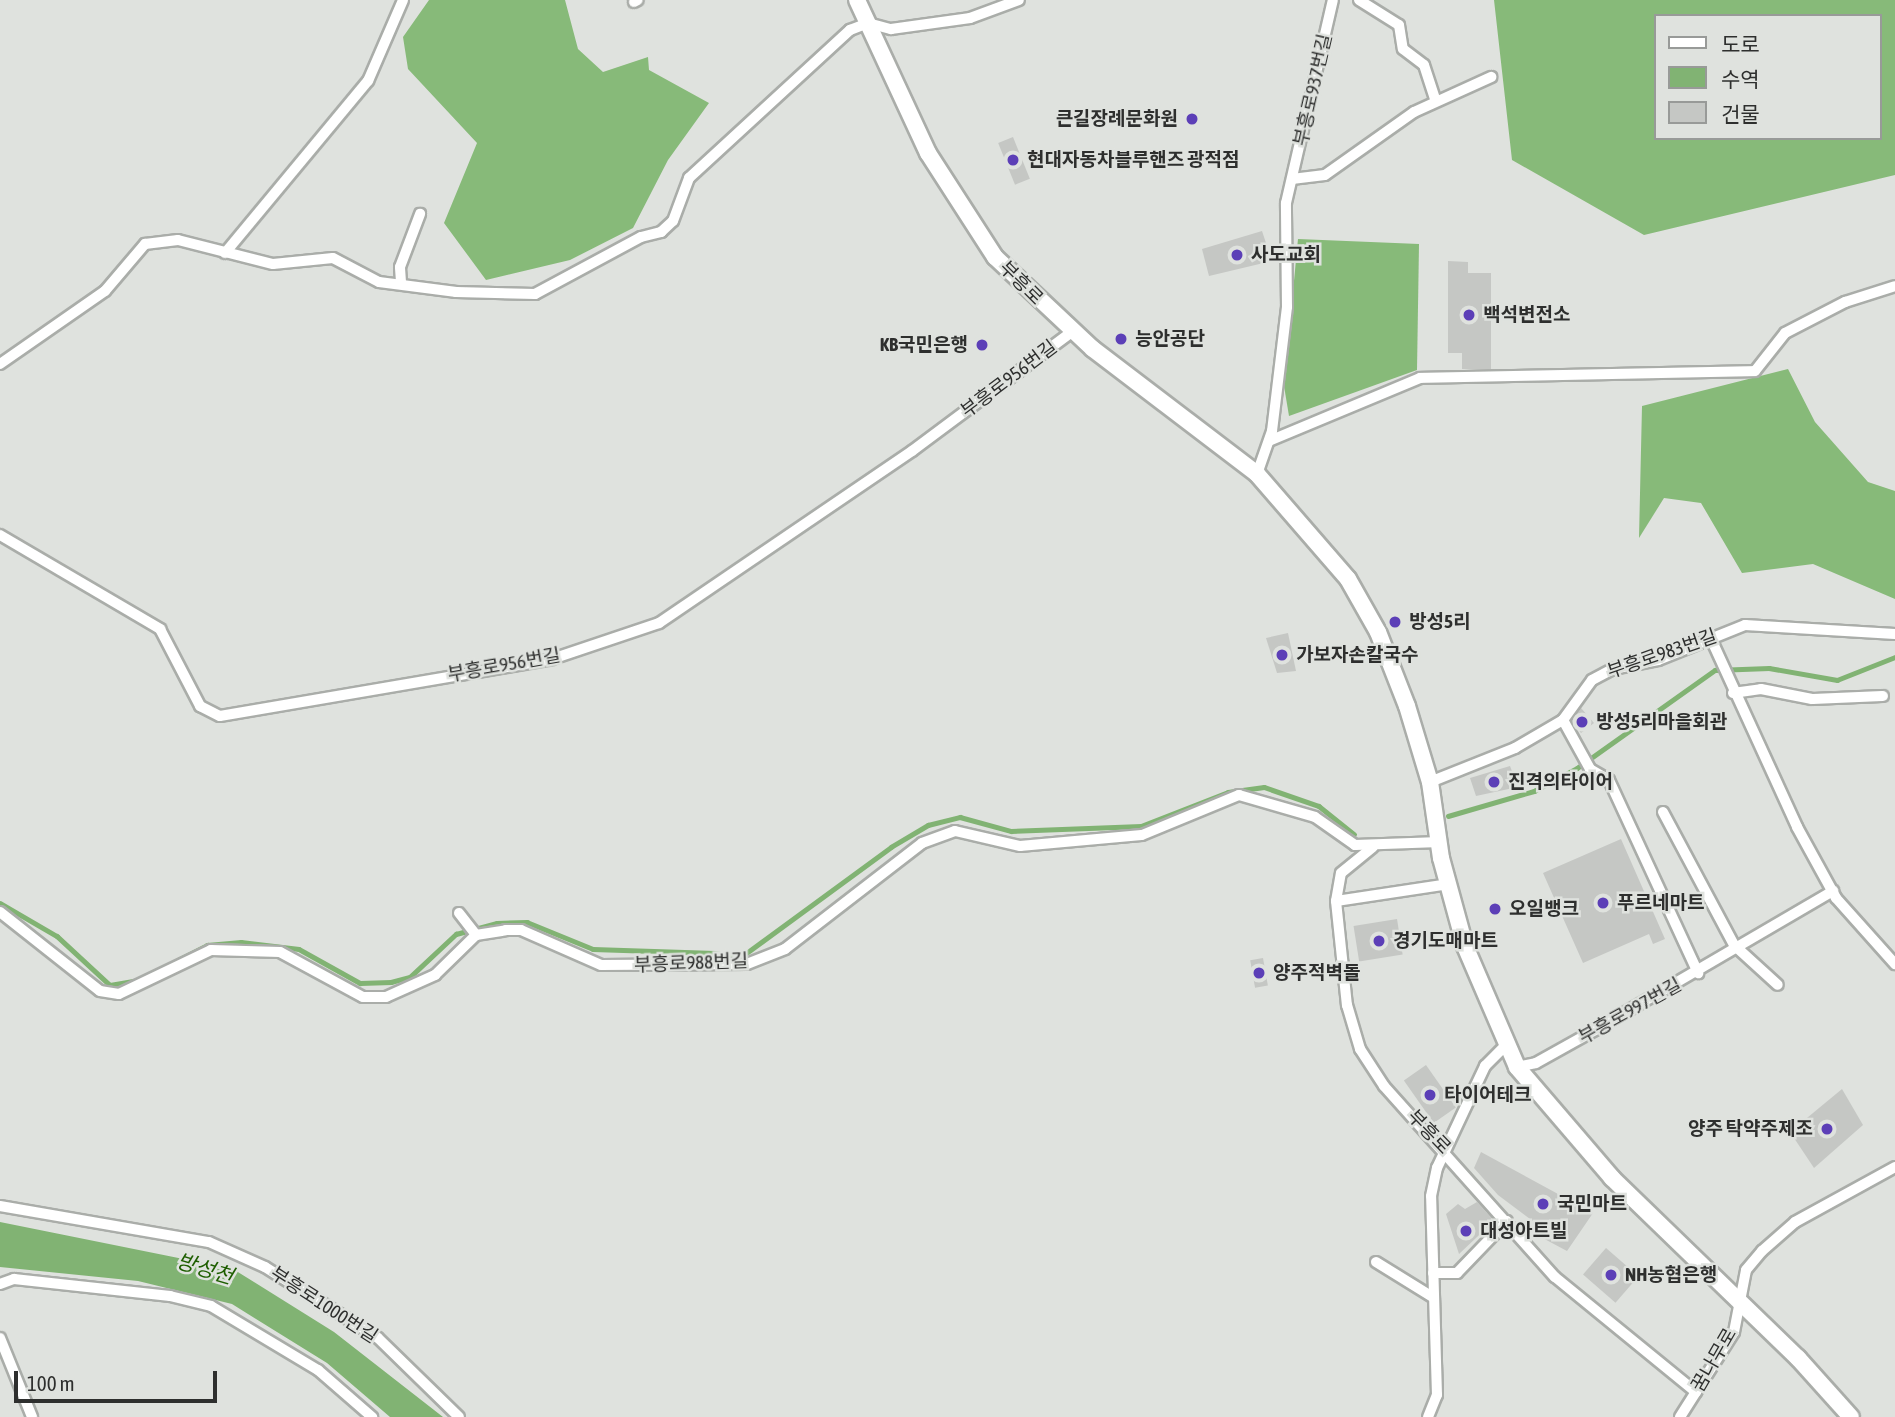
<!DOCTYPE html>
<meta charset="utf-8">
<style>
body{margin:0}
#map{position:relative;width:1895px;height:1417px;overflow:hidden;background:#dfe2de;font-family:"Asap Condensed","Noto Sans KR",sans-serif}
div>[style]{position:absolute}
[style*='--x']{left:calc(var(--x)*1px);top:calc(var(--y)*1px);width:calc(var(--w)*1px);rotate:calc(var(--a)*1deg)}
.forest>*{inset:0;background:#87ba79}
.water>*{inset:0;background:#81b373}
.stream>*{height:4.5px;margin:-2.25px;padding:0 2.25px;transform-origin:2.25px;border-radius:2.25px;background:#81b373}
.building>*{inset:0;background:#c5c7c4;transform-origin:0 0}
.roads{filter:drop-shadow(2px 0 #aaada9) drop-shadow(-2px 0 #aaada9) drop-shadow(0 2px #aaada9) drop-shadow(0 -2px #aaada9)}
.street>*{height:10px;margin:-5px;padding:0 5px;transform-origin:5px;border-radius:5px;background:#fff}
.secondary>*{height:16px;margin:-8px;padding:0 8px;transform-origin:8px;border-radius:8px;background:#fff}
.dots>*{width:19px;height:19px;translate:-50% -50%;box-sizing:border-box;border:4px solid #dfe2de;border-radius:50%}
span{translate:-50% -50%;white-space:nowrap;text-align:center;line-height:1.15;-webkit-text-stroke:5px #dfe2de;paint-order:stroke}
.street-label{font-size:19px;color:#2e2f2e}
.poi-label{font-size:19px;color:#2e2f2e;font-weight:700}
.right{translate:-100% -50%;text-align:right}
.left{translate:0 -50%;text-align:left}
.water-label{font-size:21px;color:#1e5e00;font-style:italic}
.legend{position:absolute;left:1654px;top:14px;width:228px;height:126px;box-sizing:border-box;background:#dfe2de;border:2px solid #989a98;margin:0;padding:9px 12px;list-style:none;font-size:21px;color:#2e2f2e}
.legend li{display:flex;align-items:center;gap:14px;height:35px}
.legend b{width:35px;border:2px solid #989a98}
.scale{position:absolute;left:14px;top:1371px;width:203px;height:32px;box-sizing:border-box;border:4px solid #2e2f2e;border-top:0;padding-left:9px;font-size:21px;line-height:24px;white-space:nowrap;color:#2e2f2e;-webkit-text-stroke:5px #dfe2de;paint-order:stroke}
</style>
<div id="map">
<div class="forest">
<div style="clip-path:polygon(429px 0,565px 0,578px 49px,603px 72px,648px 57px,649px 70px,709px 103px,668px 160px,633px 228px,570px 260px,486px 280px,444px 223px,477px 143px,408px 69px,403px 37px)"></div>
<div style="clip-path:polygon(evenodd,1494px 0,1895px 0,1895px 175px,1644px 235px,1512px 160px,1494px 0,1655px 16px,1879px 16px,1879px 138px,1655px 138px,1655px 16px)"></div>
<div style="clip-path:polygon(1298px 239px,1419px 244px,1417px 370px,1289px 416px,1284px 386px)"></div>
<div style="clip-path:polygon(1788px 369px,1815px 422px,1868px 482px,1895px 491px,1895px 599px,1813px 564px,1742px 573px,1701px 503px,1664px 498px,1639px 538px,1642px 406px)"></div>
</div>
<div class="water">
<div style="clip-path:polygon(0 1222px,233px 1269px,334px 1332px,443px 1417px,390px 1417px,327px 1363px,232px 1304px,138px 1281px,0 1267px)"></div>
</div>
<div class="stream">
<div style="--x:1448;--y:816;--w:90;--a:-16.2"></div>
<div style="--x:1534;--y:791;--w:49;--a:-28.1"></div>
<div style="--x:1577;--y:768;--w:169;--a:-35.4"></div>
<div style="--x:1715;--y:670;--w:54;--a:-2.1"></div>
<div style="--x:1769;--y:668;--w:69;--a:10"></div>
<div style="--x:1837;--y:680;--w:62;--a:-21.6"></div>
<div style="--x:0;--y:903;--w:66;--a:30.1"></div>
<div style="--x:57;--y:936;--w:72;--a:42.8"></div>
<div style="--x:110;--y:985;--w:29;--a:-10"></div>
<div style="--x:178;--y:960;--w:33;--a:-27"></div>
<div style="--x:207;--y:945;--w:34;--a:-5"></div>
<div style="--x:241;--y:942;--w:58;--a:6.9"></div>
<div style="--x:299;--y:949;--w:70;--a:29.1"></div>
<div style="--x:360;--y:983;--w:31;--a:-2"></div>
<div style="--x:391;--y:982;--w:20;--a:-15"></div>
<div style="--x:410;--y:977;--w:63;--a:-43.1"></div>
<div style="--x:456;--y:934;--w:42;--a:-15"></div>
<div style="--x:497;--y:923;--w:30;--a:-2"></div>
<div style="--x:527;--y:922;--w:71;--a:22.2"></div>
<div style="--x:593;--y:949;--w:152;--a:1.9"></div>
<div style="--x:745;--y:954;--w:181;--a:-36.2"></div>
<div style="--x:891;--y:847;--w:43;--a:-30.7"></div>
<div style="--x:928;--y:825;--w:33;--a:-14"></div>
<div style="--x:960;--y:817;--w:53;--a:15.4"></div>
<div style="--x:1011;--y:831;--w:130;--a:-2.2"></div>
<div style="--x:1141;--y:826;--w:93;--a:-21.3"></div>
<div style="--x:1228;--y:792;--w:36;--a:-8"></div>
<div style="--x:1264;--y:787;--w:58;--a:19.1"></div>
<div style="--x:1319;--y:806;--w:45;--a:38.7"></div>
</div>
<div class="building">
<div style="left:1013px;top:137px;width:45px;height:16px;rotate:68deg"></div>
<div style="clip-path:polygon(1262px 231px,1272px 261px,1209px 276px,1202px 249px)"></div>
<div style="clip-path:polygon(1448px 261px,1468px 262px,1468px 273px,1491px 273px,1491px 369px,1462px 369px,1462px 353px,1448px 353px)"></div>
<div style="clip-path:polygon(1288px 633px,1296px 671px,1277px 673px,1266px 638px)"></div>
<div style="clip-path:polygon(1581px 708px,1594px 723px,1581px 733px,1572px 721px)"></div>
<div style="clip-path:polygon(1510px 766px,1518px 787px,1476px 796px,1470px 778px)"></div>
<div style="clip-path:polygon(1621px 839px,1665px 939px,1653px 944px,1649px 934px,1583px 963px,1543px 873px)"></div>
<div style="left:1397px;top:919px;width:36px;height:44px;rotate:81deg"></div>
<div style="left:1263px;top:958px;width:28px;height:13px;rotate:80deg"></div>
<div style="left:1426px;top:1065px;width:52px;height:27px;rotate:55deg"></div>
<div style="clip-path:polygon(1842px 1089px,1863px 1125px,1814px 1168px,1790px 1132px)"></div>
<div style="clip-path:polygon(1481px 1152px,1593px 1213px,1567px 1251px,1537px 1235px,1542px 1228px,1498px 1195px,1474px 1168px)"></div>
<div style="clip-path:polygon(1477px 1202px,1494px 1221px,1459px 1254px,1446px 1214px,1458px 1204px,1465px 1209px)"></div>
<div style="left:1606px;top:1248px;width:43px;height:35px;rotate:41deg"></div>
</div>
<div class="roads">
<div class="street">
<div style="--x:1359;--y:0;--w:47;--a:32"></div>
<div style="--x:1399;--y:25;--w:24;--a:81"></div>
<div style="--x:1403;--y:49;--w:26;--a:37"></div>
<div style="--x:1424;--y:65;--w:38;--a:72"></div>
<div style="--x:634;--y:2;--w:4;--a:-27"></div>
<div style="--x:1292;--y:179;--w:33;--a:-7"></div>
<div style="--x:1325;--y:175;--w:109;--a:-35.3"></div>
<div style="--x:1414;--y:112;--w:85;--a:-24.4"></div>
<div style="--x:225;--y:253;--w:224;--a:-50.3"></div>
<div style="--x:368;--y:81;--w:88;--a:-66.6"></div>
<div style="--x:401;--y:282;--w:15;--a:-94"></div>
<div style="--x:400;--y:267;--w:57;--a:-69.3"></div>
<div style="--x:0;--y:364;--w:128;--a:-34.8"></div>
<div style="--x:105;--y:291;--w:62;--a:-49.6"></div>
<div style="--x:145;--y:244;--w:33;--a:-7"></div>
<div style="--x:178;--y:240;--w:98;--a:14.2"></div>
<div style="--x:273;--y:264;--w:60;--a:-5.7"></div>
<div style="--x:333;--y:258;--w:52;--a:27.6"></div>
<div style="--x:379;--y:282;--w:78;--a:7.4"></div>
<div style="--x:456;--y:292;--w:79;--a:1.5"></div>
<div style="--x:535;--y:294;--w:120;--a:-28.3"></div>
<div style="--x:641;--y:237;--w:21;--a:-14"></div>
<div style="--x:661;--y:232;--w:16;--a:-43"></div>
<div style="--x:673;--y:221;--w:46;--a:-69.6"></div>
<div style="--x:689;--y:178;--w:219;--a:-42.6"></div>
<div style="--x:850;--y:30;--w:19;--a:-21"></div>
<div style="--x:868;--y:23;--w:24;--a:15"></div>
<div style="--x:891;--y:29;--w:80;--a:-7.9"></div>
<div style="--x:970;--y:18;--w:52;--a:-20.2"></div>
<div style="--x:1269;--y:441;--w:164;--a:-22.6"></div>
<div style="--x:1420;--y:378;--w:335;--a:-1.2"></div>
<div style="--x:1755;--y:371;--w:48;--a:-51.7"></div>
<div style="--x:1785;--y:333;--w:68;--a:-27.3"></div>
<div style="--x:1845;--y:302;--w:52;--a:-17.7"></div>
<div style="--x:1257;--y:474;--w:46;--a:-70.8"></div>
<div style="--x:1272;--y:431;--w:125;--a:-83.1"></div>
<div style="--x:1287;--y:307;--w:104;--a:-90.6"></div>
<div style="--x:1286;--y:203;--w:208;--a:-77"></div>
<div style="--x:0;--y:535;--w:186;--a:30.4"></div>
<div style="--x:160;--y:629;--w:87;--a:62.5"></div>
<div style="--x:200;--y:706;--w:22;--a:27"></div>
<div style="--x:220;--y:716;--w:337;--a:-9.7"></div>
<div style="--x:552;--y:659;--w:113;--a:-18.6"></div>
<div style="--x:659;--y:623;--w:306;--a:-34.2"></div>
<div style="--x:912;--y:451;--w:201;--a:-36.7"></div>
<div style="--x:1712;--y:641;--w:205;--a:65.4"></div>
<div style="--x:1797;--y:827;--w:81;--a:61.2"></div>
<div style="--x:1836;--y:898;--w:89;--a:48.2"></div>
<div style="--x:1733;--y:693;--w:28;--a:-8"></div>
<div style="--x:1761;--y:689;--w:52;--a:11.1"></div>
<div style="--x:1812;--y:699;--w:71;--a:-2.4"></div>
<div style="--x:1563;--y:720;--w:56;--a:61.1"></div>
<div style="--x:1590;--y:769;--w:22;--a:30"></div>
<div style="--x:1609;--y:780;--w:213;--a:65.2"></div>
<div style="--x:1430;--y:782;--w:92;--a:-21.8"></div>
<div style="--x:1515;--y:748;--w:56;--a:-30.3"></div>
<div style="--x:1563;--y:720;--w:49;--a:-54.1"></div>
<div style="--x:1592;--y:680;--w:24;--a:-28"></div>
<div style="--x:1613;--y:669;--w:46;--a:-11.3"></div>
<div style="--x:1658;--y:660;--w:94;--a:-21.9"></div>
<div style="--x:1745;--y:625;--w:150;--a:3.4"></div>
<div style="--x:1663;--y:812;--w:151;--a:61.9"></div>
<div style="--x:1734;--y:945;--w:59;--a:42.3"></div>
<div style="--x:1449;--y:884;--w:114;--a:171.4"></div>
<div style="--x:1336;--y:901;--w:105;--a:84"></div>
<div style="--x:1347;--y:1005;--w:46;--a:73.5"></div>
<div style="--x:1360;--y:1049;--w:44;--a:57"></div>
<div style="--x:1384;--y:1086;--w:256;--a:48.2"></div>
<div style="--x:1555;--y:1277;--w:182;--a:39.2"></div>
<div style="--x:1336;--y:901;--w:28;--a:-80"></div>
<div style="--x:1341;--y:873;--w:41;--a:-39.1"></div>
<div style="--x:0;--y:912;--w:127;--a:38.3"></div>
<div style="--x:100;--y:991;--w:19;--a:9"></div>
<div style="--x:119;--y:994;--w:102;--a:-25.6"></div>
<div style="--x:211;--y:950;--w:69;--a:1.7"></div>
<div style="--x:280;--y:952;--w:94;--a:28.5"></div>
<div style="--x:363;--y:997;--w:23;--a:0"></div>
<div style="--x:386;--y:997;--w:54;--a:-24.2"></div>
<div style="--x:435;--y:975;--w:57;--a:-44.3"></div>
<div style="--x:476;--y:935;--w:30;--a:-9"></div>
<div style="--x:506;--y:930;--w:15;--a:0"></div>
<div style="--x:521;--y:930;--w:87;--a:23.6"></div>
<div style="--x:601;--y:965;--w:146;--a:-0.4"></div>
<div style="--x:747;--y:964;--w:41;--a:-21.5"></div>
<div style="--x:785;--y:949;--w:173;--a:-37.7"></div>
<div style="--x:922;--y:843;--w:35;--a:-20"></div>
<div style="--x:955;--y:831;--w:67;--a:13"></div>
<div style="--x:1020;--y:846;--w:122;--a:-5.2"></div>
<div style="--x:1142;--y:835;--w:105;--a:-22.4"></div>
<div style="--x:1239;--y:795;--w:79;--a:16.1"></div>
<div style="--x:1315;--y:817;--w:49;--a:35"></div>
<div style="--x:1355;--y:845;--w:85;--a:-2"></div>
<div style="--x:459;--y:913;--w:28;--a:52"></div>
<div style="--x:1517;--y:1067;--w:19;--a:-12"></div>
<div style="--x:1536;--y:1063;--w:68;--a:-29.2"></div>
<div style="--x:1595;--y:1030;--w:276;--a:-30.3"></div>
<div style="--x:0;--y:1206;--w:212;--a:9.8"></div>
<div style="--x:209;--y:1242;--w:61;--a:24.1"></div>
<div style="--x:265;--y:1267;--w:133;--a:32.1"></div>
<div style="--x:378;--y:1338;--w:113;--a:44.3"></div>
<div style="--x:1376;--y:1262;--w:68;--a:31.8"></div>
<div style="--x:1433;--y:1273;--w:24;--a:0"></div>
<div style="--x:1457;--y:1273;--w:72;--a:-46.1"></div>
<div style="--x:0;--y:1284;--w:15;--a:-20"></div>
<div style="--x:14;--y:1279;--w:157;--a:6.2"></div>
<div style="--x:170;--y:1296;--w:42;--a:13.7"></div>
<div style="--x:211;--y:1306;--w:125;--a:30.9"></div>
<div style="--x:318;--y:1370;--w:72;--a:41"></div>
<div style="--x:0;--y:1338;--w:85;--a:67.9"></div>
<div style="--x:1428;--y:1417;--w:24;--a:-68"></div>
<div style="--x:1437;--y:1395;--w:199;--a:-91.7"></div>
<div style="--x:1431;--y:1196;--w:29;--a:-78"></div>
<div style="--x:1437;--y:1168;--w:113;--a:-64.8"></div>
<div style="--x:1485;--y:1066;--w:27;--a:-45"></div>
<div style="--x:1680;--y:1417;--w:101;--a:-57.6"></div>
<div style="--x:1734;--y:1332;--w:63;--a:-79"></div>
<div style="--x:1746;--y:1270;--w:25;--a:-50"></div>
<div style="--x:1762;--y:1251;--w:44;--a:-41.3"></div>
<div style="--x:1795;--y:1222;--w:114;--a:-28.8"></div>
</div>
<div class="secondary">
<div style="--x:857;--y:0;--w:169;--a:65.1"></div>
<div style="--x:928;--y:153;--w:124;--a:57.2"></div>
<div style="--x:995;--y:257;--w:134;--a:43.2"></div>
<div style="--x:1093;--y:349;--w:206;--a:37.3"></div>
<div style="--x:1257;--y:474;--w:139;--a:49.1"></div>
<div style="--x:1348;--y:579;--w:61;--a:60.5"></div>
<div style="--x:1378;--y:632;--w:79;--a:68.6"></div>
<div style="--x:1407;--y:706;--w:79;--a:73.2"></div>
<div style="--x:1430;--y:782;--w:77;--a:81.8"></div>
<div style="--x:1441;--y:858;--w:91;--a:74.7"></div>
<div style="--x:1465;--y:946;--w:132;--a:66.7"></div>
<div style="--x:1517;--y:1067;--w:146;--a:49.4"></div>
<div style="--x:1612;--y:1178;--w:259;--a:44.1"></div>
<div style="--x:1798;--y:1358;--w:79;--a:48.1"></div>
</div>
</div>
<div class="dots">
<div style="left:1192px;top:119px;background:#5c3fb7"></div>
<div style="left:1013px;top:160px;background:#5c3fb7"></div>
<div style="left:1237px;top:255px;background:#5c3fb7"></div>
<div style="left:1469px;top:315px;background:#5c3fb7"></div>
<div style="left:1121px;top:339px;background:#5c3fb7"></div>
<div style="left:982px;top:345px;background:#5c3fb7"></div>
<div style="left:1395px;top:622px;background:#5c3fb7"></div>
<div style="left:1282px;top:655px;background:#5c3fb7"></div>
<div style="left:1582px;top:722px;background:#5c3fb7"></div>
<div style="left:1494px;top:782px;background:#5c3fb7"></div>
<div style="left:1603px;top:903px;background:#5c3fb7"></div>
<div style="left:1495px;top:909px;background:#5c3fb7"></div>
<div style="left:1379px;top:941px;background:#5c3fb7"></div>
<div style="left:1259px;top:973px;background:#5c3fb7"></div>
<div style="left:1430px;top:1095px;background:#5c3fb7"></div>
<div style="left:1827px;top:1129px;background:#5c3fb7"></div>
<div style="left:1543px;top:1204px;background:#5c3fb7"></div>
<div style="left:1466px;top:1231px;background:#5c3fb7"></div>
<div style="left:1611px;top:1275px;background:#5c3fb7"></div>
</div>
<div class="street-label">
<span style="left:1313px;top:90px;rotate:-77deg">부흥로937번길</span>
<span style="left:1021px;top:283px;rotate:45deg">부흥로</span>
<span style="left:1009px;top:379px;rotate:-37deg">부흥로956번길</span>
<span style="left:1662px;top:654px;rotate:-19deg">부흥로983번길</span>
<span style="left:504px;top:665px;rotate:-10deg">부흥로956번길</span>
<span style="left:691px;top:963px;rotate:-2deg">부흥로988번길</span>
<span style="left:1630px;top:1011px;rotate:-29deg">부흥로997번길</span>
<span style="left:1429px;top:1132px;rotate:46deg">부흥로</span>
<span style="left:324px;top:1305px;rotate:33deg">부흥로1000번길</span>
<span style="left:1714px;top:1360px;rotate:-60deg">꿈나무로</span>
</div>
<div class="poi-label">
<span class="right" style="left:1178px;top:119px">큰길장례문화원</span>
<span class="left" style="left:1027px;top:160px">현대자동차블루핸즈 광적점</span>
<span class="left" style="left:1251px;top:255px">사도교회</span>
<span class="left" style="left:1483px;top:315px">백석변전소</span>
<span class="left" style="left:1135px;top:339px">능안공단</span>
<span class="right" style="left:968px;top:345px">KB국민은행</span>
<span class="left" style="left:1409px;top:622px">방성5리</span>
<span class="left" style="left:1296px;top:655px">가보자손칼국수</span>
<span class="left" style="left:1596px;top:722px">방성5리마을회관</span>
<span class="left" style="left:1508px;top:782px">진격의타이어</span>
<span class="left" style="left:1617px;top:903px">푸르네마트</span>
<span class="left" style="left:1509px;top:909px">오일뱅크</span>
<span class="left" style="left:1393px;top:941px">경기도매마트</span>
<span class="left" style="left:1273px;top:973px">양주적벽돌</span>
<span class="left" style="left:1444px;top:1095px">타이어테크</span>
<span class="right" style="left:1813px;top:1129px">양주 탁약주제조</span>
<span class="left" style="left:1557px;top:1204px">국민마트</span>
<span class="left" style="left:1480px;top:1231px">대성아트빌</span>
<span class="left" style="left:1625px;top:1275px">NH농협은행</span>
</div>
<div class="water-label">
<span style="left:205px;top:1268px;rotate:17deg">방성천</span>
</div>
<ul class="legend">
<li><b style="height:9px;background:#fff"></b>도로</li>
<li><b style="height:19px;background:#81b373"></b>수역</li>
<li><b style="height:19px;background:#c5c7c4"></b>건물</li>
</ul>
<div class="scale">100 m</div>
</div>
